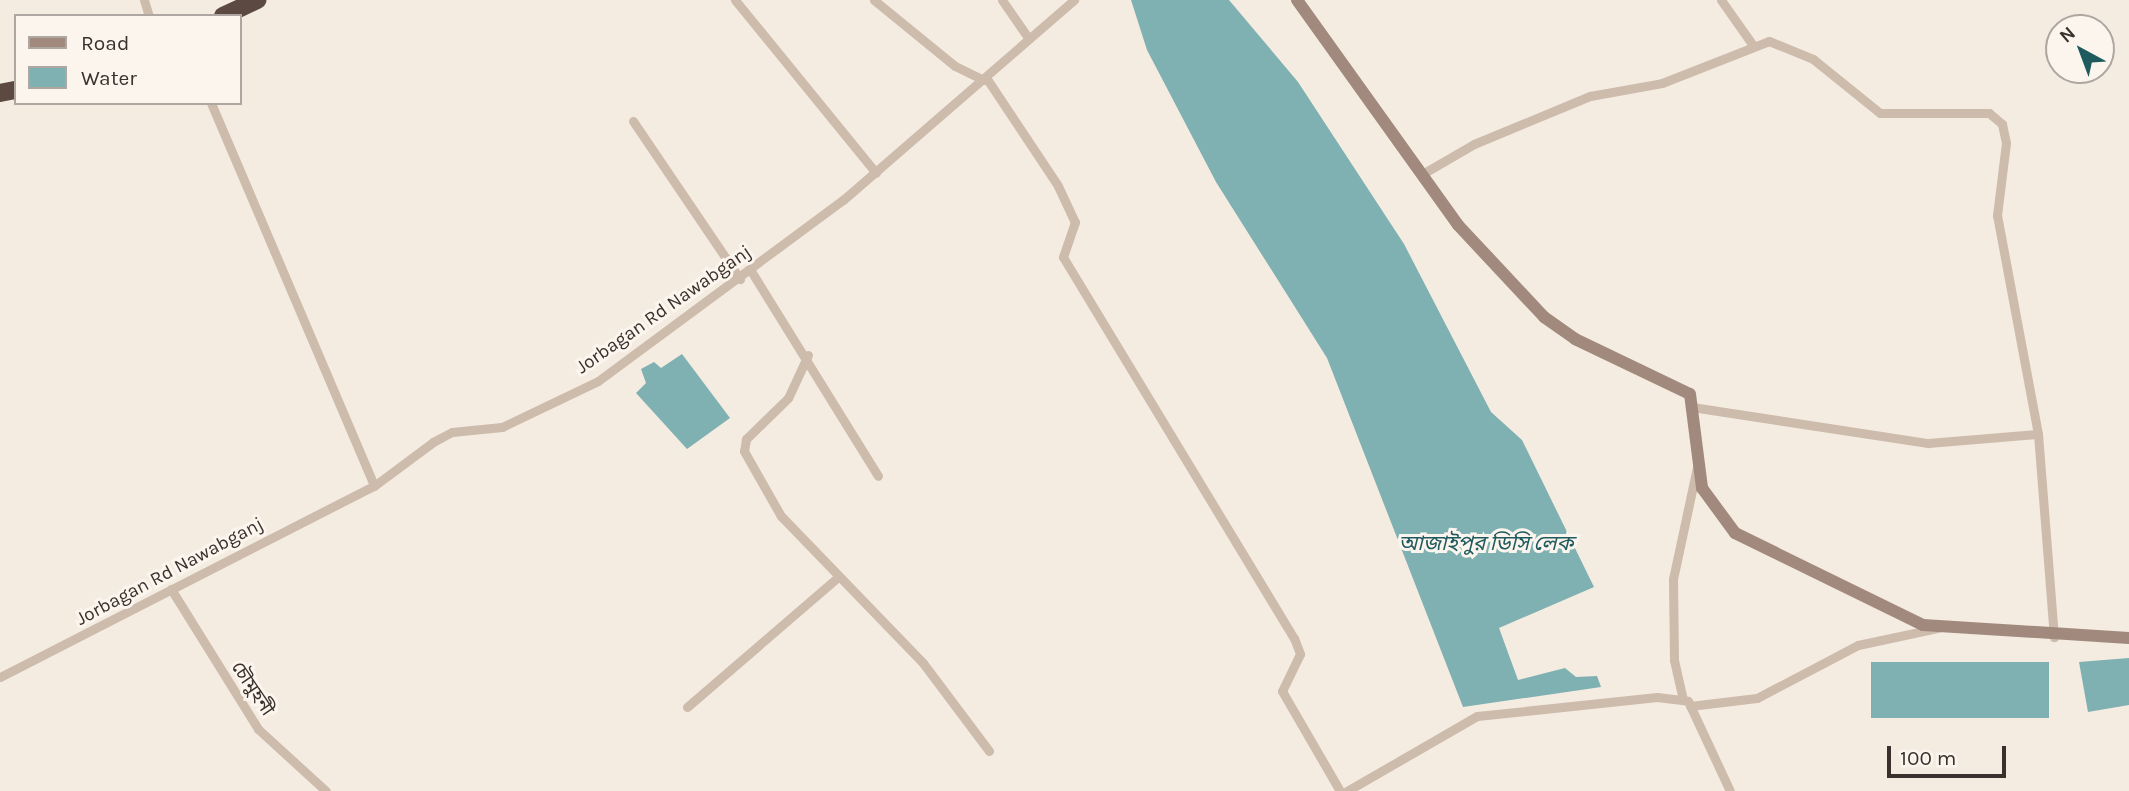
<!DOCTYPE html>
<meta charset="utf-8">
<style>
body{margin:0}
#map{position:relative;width:2129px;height:791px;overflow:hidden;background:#f4ebe1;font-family:Karla,"Noto Sans Bengali",sans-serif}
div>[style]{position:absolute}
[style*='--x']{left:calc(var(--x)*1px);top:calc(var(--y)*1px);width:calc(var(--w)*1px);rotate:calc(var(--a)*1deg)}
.water>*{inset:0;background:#7fb0b2;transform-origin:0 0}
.street>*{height:9px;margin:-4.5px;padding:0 4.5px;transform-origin:4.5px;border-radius:4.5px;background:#cdbbac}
.secondary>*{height:12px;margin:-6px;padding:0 6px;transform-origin:6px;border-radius:6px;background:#a18a7d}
.highway>*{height:18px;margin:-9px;padding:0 9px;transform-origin:9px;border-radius:9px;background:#5c4a42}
span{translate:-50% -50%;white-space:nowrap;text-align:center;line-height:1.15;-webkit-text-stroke:6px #fbf5ee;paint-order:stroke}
.street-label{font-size:19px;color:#3b302b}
.water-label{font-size:21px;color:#1f5a5e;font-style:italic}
.legend{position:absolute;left:14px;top:14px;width:228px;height:91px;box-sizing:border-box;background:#fbf5ee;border:2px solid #aea6a0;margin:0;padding:9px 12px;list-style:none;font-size:21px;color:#3b302b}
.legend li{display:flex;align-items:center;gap:14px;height:35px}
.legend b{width:35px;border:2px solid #aea6a0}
.north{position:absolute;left:2045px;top:14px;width:70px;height:70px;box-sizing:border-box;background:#fbf5ee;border:2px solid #aea6a0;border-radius:50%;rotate:319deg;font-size:19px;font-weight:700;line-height:28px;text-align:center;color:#3b302b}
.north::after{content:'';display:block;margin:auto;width:24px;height:32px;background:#1f5a5e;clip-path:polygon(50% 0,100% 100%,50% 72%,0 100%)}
.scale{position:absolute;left:1887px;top:746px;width:119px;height:32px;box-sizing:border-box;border:4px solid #3b302b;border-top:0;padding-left:9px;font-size:21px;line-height:24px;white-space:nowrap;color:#3b302b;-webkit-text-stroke:5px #fbf5ee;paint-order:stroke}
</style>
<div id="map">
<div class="water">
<div style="clip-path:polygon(1131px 0,1229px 0,1298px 82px,1404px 244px,1491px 412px,1522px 440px,1594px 587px,1499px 628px,1518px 680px,1565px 668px,1576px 677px,1597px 676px,1601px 687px,1463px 707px,1327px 358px,1216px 182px,1147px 50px)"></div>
<div style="clip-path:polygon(682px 354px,730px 418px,687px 449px,636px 393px,646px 383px,641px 369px,654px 362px,661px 368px)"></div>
<div style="clip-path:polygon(2129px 658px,2129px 705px,2088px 712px,2079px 662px)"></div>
<div style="left:2049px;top:662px;width:56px;height:178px;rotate:90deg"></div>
</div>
<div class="street">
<div style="--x:144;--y:0;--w:17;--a:73"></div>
<div style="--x:735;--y:0;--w:223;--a:50.8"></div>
<div style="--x:874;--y:0;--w:104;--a:39.2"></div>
<div style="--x:955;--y:66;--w:32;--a:26"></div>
<div style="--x:1002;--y:0;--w:47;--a:55.3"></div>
<div style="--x:1721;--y:0;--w:54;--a:54.8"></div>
<div style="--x:987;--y:79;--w:128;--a:56.4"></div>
<div style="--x:1058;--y:186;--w:40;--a:65"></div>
<div style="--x:1075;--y:222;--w:37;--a:109"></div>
<div style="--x:1063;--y:257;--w:446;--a:58.8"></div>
<div style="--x:1294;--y:638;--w:17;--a:69"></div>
<div style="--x:1300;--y:654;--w:41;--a:115.9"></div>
<div style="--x:1282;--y:691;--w:116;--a:59.9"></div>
<div style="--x:211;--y:103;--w:416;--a:66.9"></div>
<div style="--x:633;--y:121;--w:191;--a:55.9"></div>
<div style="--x:1424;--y:173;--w:58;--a:-30.1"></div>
<div style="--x:1474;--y:144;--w:126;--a:-22.5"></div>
<div style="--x:1590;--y:96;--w:73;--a:-10.2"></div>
<div style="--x:1662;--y:83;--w:115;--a:-21.4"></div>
<div style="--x:1769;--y:41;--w:48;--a:22.2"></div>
<div style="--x:1813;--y:59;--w:86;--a:38.9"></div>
<div style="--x:1880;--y:113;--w:109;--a:0"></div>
<div style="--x:1989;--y:113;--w:17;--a:40"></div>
<div style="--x:2002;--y:124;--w:19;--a:78"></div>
<div style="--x:2006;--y:143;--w:73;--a:97.1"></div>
<div style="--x:1997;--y:215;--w:223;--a:79.4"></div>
<div style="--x:751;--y:271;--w:241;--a:58.2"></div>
<div style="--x:808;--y:355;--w:47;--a:114.9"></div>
<div style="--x:788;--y:398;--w:59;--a:135.7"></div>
<div style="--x:746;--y:439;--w:12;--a:99"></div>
<div style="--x:744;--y:451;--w:75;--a:60.4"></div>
<div style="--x:781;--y:516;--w:204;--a:46"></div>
<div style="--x:923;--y:663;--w:110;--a:53.1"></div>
<div style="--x:1692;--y:407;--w:239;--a:8.7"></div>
<div style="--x:1928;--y:443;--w:110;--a:-4.7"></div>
<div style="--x:2038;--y:434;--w:204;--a:85.5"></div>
<div style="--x:171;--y:589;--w:165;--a:58.1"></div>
<div style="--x:258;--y:729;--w:92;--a:42.4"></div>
<div style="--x:0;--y:677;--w:420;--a:-27.1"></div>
<div style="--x:374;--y:486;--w:74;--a:-36.7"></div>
<div style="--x:433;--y:442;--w:21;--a:-28"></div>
<div style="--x:452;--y:432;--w:50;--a:-5.7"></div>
<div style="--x:502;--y:427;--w:106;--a:-25.6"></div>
<div style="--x:598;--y:381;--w:305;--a:-36.5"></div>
<div style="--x:843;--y:200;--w:306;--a:-40.9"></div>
<div style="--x:1683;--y:700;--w:41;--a:-102.7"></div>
<div style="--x:1674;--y:660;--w:81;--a:-90.7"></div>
<div style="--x:1673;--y:579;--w:115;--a:-77.9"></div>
<div style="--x:1690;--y:706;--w:67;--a:-6.8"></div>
<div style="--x:1757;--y:698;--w:114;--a:-27.7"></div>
<div style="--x:1858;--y:645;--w:82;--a:-12"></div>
<div style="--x:687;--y:707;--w:196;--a:-40.7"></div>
<div style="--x:1347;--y:791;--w:150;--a:-30"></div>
<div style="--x:1477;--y:716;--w:181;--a:-6"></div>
<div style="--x:1657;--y:697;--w:31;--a:7"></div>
<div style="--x:1688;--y:701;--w:99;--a:65"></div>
</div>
<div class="secondary">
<div style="--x:1297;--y:0;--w:277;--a:54.4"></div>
<div style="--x:1458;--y:225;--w:126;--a:46.9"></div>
<div style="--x:1544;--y:317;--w:38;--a:35"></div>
<div style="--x:1575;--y:339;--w:127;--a:25.6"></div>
<div style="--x:1690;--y:394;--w:95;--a:82.7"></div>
<div style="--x:1702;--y:488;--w:56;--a:53.7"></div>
<div style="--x:1735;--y:533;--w:209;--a:26.1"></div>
<div style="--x:1923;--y:625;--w:206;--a:3.6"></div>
</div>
<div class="highway">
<div style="--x:223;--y:16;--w:38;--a:-25"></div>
<div style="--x:0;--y:93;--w:16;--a:-11"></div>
</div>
<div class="street-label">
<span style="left:664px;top:310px;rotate:-35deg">Jorbagan Rd Nawabganj</span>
<span style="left:170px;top:572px;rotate:-28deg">Jorbagan Rd Nawabganj</span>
<span style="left:252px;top:689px;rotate:56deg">চৌমুহনী</span>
</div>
<div class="water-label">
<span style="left:1486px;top:543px">আজাইপুর ডিসি লেক</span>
</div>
<ul class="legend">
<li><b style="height:9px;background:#a18a7d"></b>Road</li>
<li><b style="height:19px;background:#7fb0b2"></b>Water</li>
</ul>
<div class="north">N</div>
<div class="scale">100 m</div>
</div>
